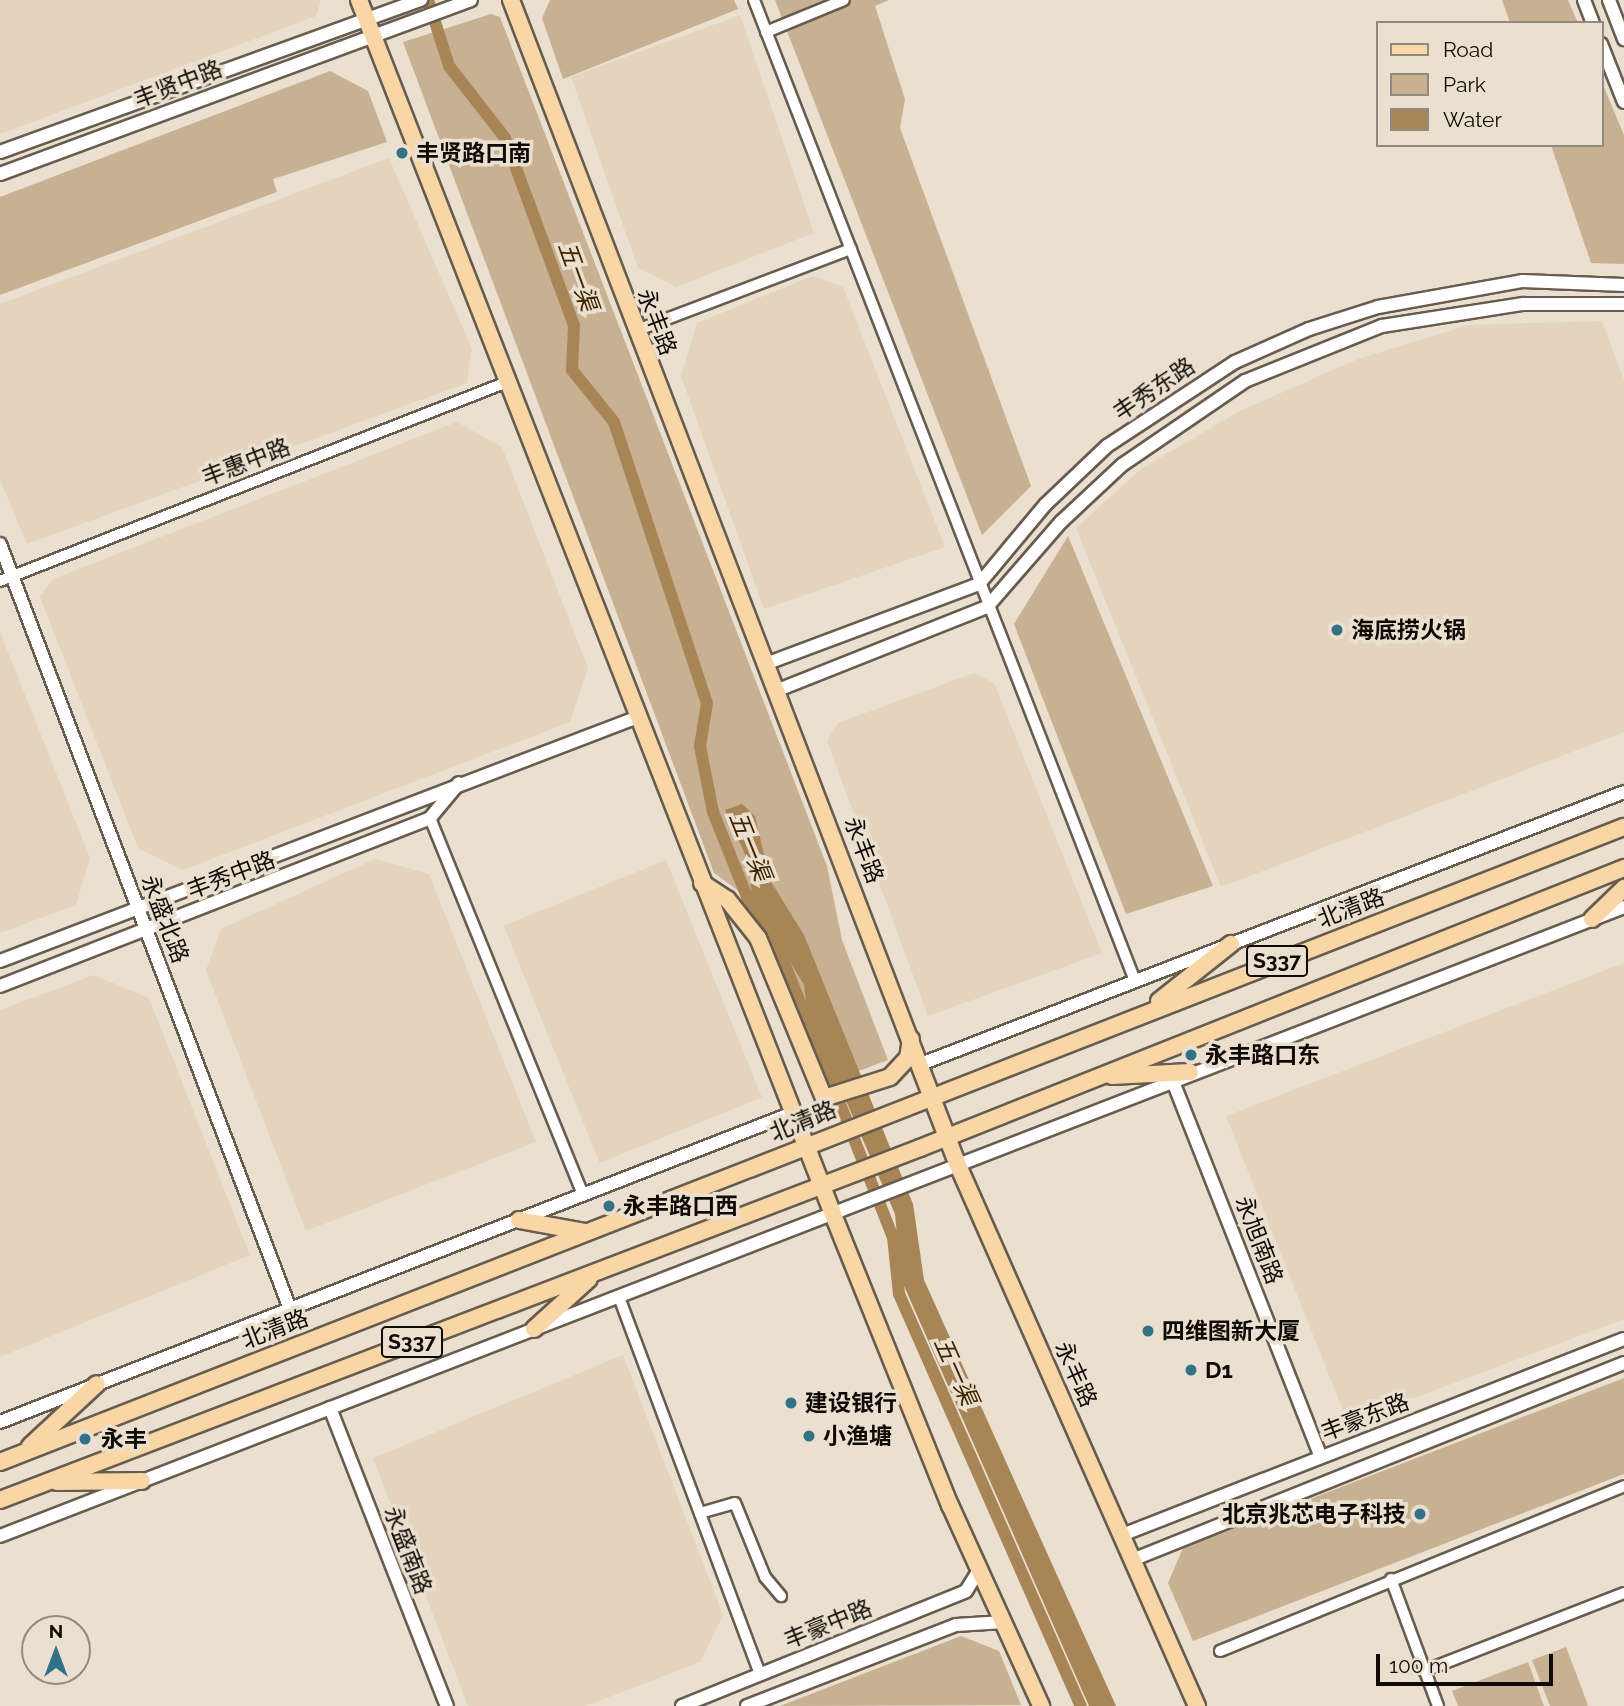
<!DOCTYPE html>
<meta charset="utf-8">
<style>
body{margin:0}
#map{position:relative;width:1624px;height:1706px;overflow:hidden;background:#ebdfcf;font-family:Raleway,"Noto Sans SC",sans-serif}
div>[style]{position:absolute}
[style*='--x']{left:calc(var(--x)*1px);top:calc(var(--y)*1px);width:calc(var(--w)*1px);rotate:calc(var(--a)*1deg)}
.built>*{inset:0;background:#e4d4be;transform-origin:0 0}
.green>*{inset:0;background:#c8b192}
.water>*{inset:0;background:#a78557}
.canal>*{height:12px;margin:-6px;padding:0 6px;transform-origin:6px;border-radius:6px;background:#a78557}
.roads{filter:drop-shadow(2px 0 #665c4f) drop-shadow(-2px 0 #665c4f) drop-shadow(0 2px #665c4f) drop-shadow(0 -2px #665c4f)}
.minor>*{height:10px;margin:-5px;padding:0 5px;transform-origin:5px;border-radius:5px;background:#fff}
.tertiary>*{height:12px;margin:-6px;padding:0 6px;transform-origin:6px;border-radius:6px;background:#fff}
.primary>*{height:16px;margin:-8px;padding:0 8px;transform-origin:8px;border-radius:8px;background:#f9d6a6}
.dots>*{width:19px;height:19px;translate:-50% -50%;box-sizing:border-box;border:4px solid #ebdfcf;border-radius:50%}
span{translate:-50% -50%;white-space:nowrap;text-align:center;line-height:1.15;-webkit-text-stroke:7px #ebdfcf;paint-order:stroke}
.shield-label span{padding:2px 5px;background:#ebdfcf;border:2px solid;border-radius:5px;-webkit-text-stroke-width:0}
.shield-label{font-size:21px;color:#0e0b06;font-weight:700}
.street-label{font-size:23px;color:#0e0b06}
.poi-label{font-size:23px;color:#0e0b06;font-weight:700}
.left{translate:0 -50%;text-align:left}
.right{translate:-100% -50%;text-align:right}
.water-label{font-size:24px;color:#3e2600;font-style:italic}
.legend{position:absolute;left:1376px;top:21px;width:228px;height:126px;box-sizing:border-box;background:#ebdfcf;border:2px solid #938a7f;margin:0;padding:9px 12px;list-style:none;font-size:21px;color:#0e0b06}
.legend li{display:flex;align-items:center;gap:14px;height:35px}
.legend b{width:35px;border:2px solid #938a7f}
.north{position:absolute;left:21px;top:1615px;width:70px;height:70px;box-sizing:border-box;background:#ebdfcf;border:2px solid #938a7f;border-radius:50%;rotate:0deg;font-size:19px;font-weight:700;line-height:28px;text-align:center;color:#0e0b06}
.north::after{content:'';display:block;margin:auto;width:24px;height:32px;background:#337187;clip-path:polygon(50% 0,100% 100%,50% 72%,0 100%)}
.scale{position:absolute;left:1376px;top:1654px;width:177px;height:32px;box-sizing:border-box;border:4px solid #0e0b06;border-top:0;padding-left:9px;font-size:21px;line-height:24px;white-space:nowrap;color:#0e0b06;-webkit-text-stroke:5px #ebdfcf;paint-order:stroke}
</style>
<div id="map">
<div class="built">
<div style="clip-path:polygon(0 0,321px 0,316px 16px,0 134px)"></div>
<div style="clip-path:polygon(740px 15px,814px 233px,676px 287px,638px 268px,571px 77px)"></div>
<div style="clip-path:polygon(389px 158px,472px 349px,467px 383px,27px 544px,0 480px,0 304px)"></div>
<div style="clip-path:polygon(813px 276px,843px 287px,945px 547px,764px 609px,681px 376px,697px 323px)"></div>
<div style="clip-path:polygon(1602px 321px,1624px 380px,1624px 732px,1221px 887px,1076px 528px,1141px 469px,1238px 412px,1358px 359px,1469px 325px)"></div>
<div style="clip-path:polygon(457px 422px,502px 447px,588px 668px,570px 722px,183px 870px,138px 848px,40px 597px,53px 579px)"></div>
<div style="clip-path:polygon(0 632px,90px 858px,76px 905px,0 933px)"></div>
<div style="clip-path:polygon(974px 673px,994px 683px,1102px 953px,928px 1016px,827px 741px,838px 723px)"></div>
<div style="clip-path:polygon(375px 859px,429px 874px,536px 1142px,306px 1231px,206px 970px,221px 929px)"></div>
<div style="left:666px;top:860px;width:256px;height:175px;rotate:68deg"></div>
<div style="clip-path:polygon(1624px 963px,1624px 1319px,1348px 1423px,1226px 1116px)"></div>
<div style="clip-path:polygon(94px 975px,149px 998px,250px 1255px,0 1357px,0 1010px)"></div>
<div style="clip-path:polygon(623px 1355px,723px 1615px,700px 1662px,586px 1706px,468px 1706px,373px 1458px)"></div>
</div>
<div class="green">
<div style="clip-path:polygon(550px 0,734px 0,738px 9px,563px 79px,542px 18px)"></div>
<div style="clip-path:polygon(775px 0,889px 0,875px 6px,905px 99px,900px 128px,1031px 486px,982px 535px)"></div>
<div style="clip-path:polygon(1502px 0,1568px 0,1578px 23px,1510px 23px)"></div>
<div style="clip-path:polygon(491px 14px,500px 17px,827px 866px,842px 940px,888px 1060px,832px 1081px,743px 894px,714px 873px,403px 42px)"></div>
<div style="clip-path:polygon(330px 71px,368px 91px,387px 142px,273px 179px,277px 192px,0 295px,0 197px)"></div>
<div style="clip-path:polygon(1601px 80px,1624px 135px,1624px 264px,1591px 263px,1551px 145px,1601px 145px)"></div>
<div style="clip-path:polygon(1068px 536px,1213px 886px,1126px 914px,1014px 624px)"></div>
<div style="clip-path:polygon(1624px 1378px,1624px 1474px,1193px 1641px,1168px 1583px,1183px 1548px)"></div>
<div style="clip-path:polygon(961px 1636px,999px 1651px,1021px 1705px,780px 1706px)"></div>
<div style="clip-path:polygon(1566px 1647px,1588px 1705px,1586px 1706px,1550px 1706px,1532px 1660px)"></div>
<div style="clip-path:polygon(1528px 1662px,1544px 1706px,1458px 1706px,1452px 1691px)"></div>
</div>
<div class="water">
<div style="clip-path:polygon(742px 804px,755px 816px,770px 880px,804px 935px,913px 1204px,924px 1280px,1116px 1706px,1089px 1706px,901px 1279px,895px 1214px,807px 1011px,804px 985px,752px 898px,748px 861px,725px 810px)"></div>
</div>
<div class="canal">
<div style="--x:428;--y:0;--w:69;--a:72.3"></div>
<div style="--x:449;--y:66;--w:91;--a:52.1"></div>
<div style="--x:505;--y:138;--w:200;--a:69.8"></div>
<div style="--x:574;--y:326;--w:44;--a:92.6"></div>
<div style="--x:572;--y:370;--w:67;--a:51.1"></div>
<div style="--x:614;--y:422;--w:296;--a:71.7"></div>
<div style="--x:707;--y:703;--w:44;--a:99.2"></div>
<div style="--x:700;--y:746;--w:67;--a:78.9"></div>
<div style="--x:713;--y:812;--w:92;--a:68.2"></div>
<div style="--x:747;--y:897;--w:64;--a:59"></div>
<div style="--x:780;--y:952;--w:307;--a:68.4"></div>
<div style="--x:893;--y:1237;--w:57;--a:84"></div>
<div style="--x:899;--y:1294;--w:450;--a:66.2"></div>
</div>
<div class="roads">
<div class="minor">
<div style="--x:754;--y:0;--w:1052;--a:68.77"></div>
<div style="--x:766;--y:32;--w:84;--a:-22.3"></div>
<div style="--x:635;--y:331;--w:231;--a:-20.8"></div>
<div style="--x:0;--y:581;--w:545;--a:-21.43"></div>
<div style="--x:430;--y:818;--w:407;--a:67.9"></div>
<div style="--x:619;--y:1297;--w:403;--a:69.5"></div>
<div style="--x:700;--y:1513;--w:36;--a:-16"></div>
<div style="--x:735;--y:1503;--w:80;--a:67.9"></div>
<div style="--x:765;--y:1577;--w:25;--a:50"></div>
<div style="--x:1391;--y:1579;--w:135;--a:69.7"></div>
<div style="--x:1220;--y:1651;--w:436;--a:-22.2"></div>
<div style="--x:1424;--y:1671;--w:215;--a:-21.3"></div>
</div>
<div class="tertiary">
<div style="--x:1584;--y:0;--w:25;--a:69"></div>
<div style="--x:1609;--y:0;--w:42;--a:69"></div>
<div style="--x:1601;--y:44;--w:62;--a:68.4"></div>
<div style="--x:0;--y:152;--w:448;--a:-19.9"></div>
<div style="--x:0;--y:174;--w:502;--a:-20.28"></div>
<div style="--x:0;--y:544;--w:818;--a:69.24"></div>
<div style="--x:768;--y:663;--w:225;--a:-20.5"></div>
<div style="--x:979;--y:584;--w:104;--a:-50.1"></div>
<div style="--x:1046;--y:504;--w:84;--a:-43.6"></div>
<div style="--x:1107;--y:446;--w:153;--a:-33.3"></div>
<div style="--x:1235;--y:362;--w:81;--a:-24"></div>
<div style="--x:1309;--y:329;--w:72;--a:-17.7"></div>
<div style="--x:1378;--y:307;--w:146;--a:-10.2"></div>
<div style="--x:1522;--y:281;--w:102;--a:2.2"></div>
<div style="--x:778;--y:690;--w:225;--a:-21.7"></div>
<div style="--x:987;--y:607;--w:113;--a:-49"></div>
<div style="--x:1061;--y:522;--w:83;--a:-43.1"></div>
<div style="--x:1122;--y:465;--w:149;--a:-34.3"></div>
<div style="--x:1245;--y:381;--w:148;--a:-21.9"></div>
<div style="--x:1382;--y:326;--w:143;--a:-8.9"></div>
<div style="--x:1523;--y:304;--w:101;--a:0"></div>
<div style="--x:0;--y:961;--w:683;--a:-20.93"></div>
<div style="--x:0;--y:986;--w:462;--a:-21.3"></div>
<div style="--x:430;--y:818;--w:45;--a:-50.4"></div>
<div style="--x:921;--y:1064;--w:754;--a:-21.15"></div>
<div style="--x:1172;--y:1079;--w:406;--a:68.5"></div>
<div style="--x:330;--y:1408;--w:320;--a:68.6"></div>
<div style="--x:0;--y:1422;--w:853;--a:-21.3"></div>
<div style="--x:1122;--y:1535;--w:539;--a:-21.33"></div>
<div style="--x:0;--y:1536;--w:1742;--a:-21.17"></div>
<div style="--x:1132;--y:1560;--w:530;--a:-21.82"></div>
<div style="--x:682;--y:1706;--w:306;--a:-22"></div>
<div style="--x:966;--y:1591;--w:26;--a:-58"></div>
<div style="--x:747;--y:1706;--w:224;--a:-21.2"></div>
<div style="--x:956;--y:1625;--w:48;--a:-3.6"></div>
</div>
<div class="primary">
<div style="--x:359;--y:0;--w:1301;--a:68.68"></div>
<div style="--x:832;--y:1212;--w:316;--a:68.1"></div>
<div style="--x:950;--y:1505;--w:221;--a:65.6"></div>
<div style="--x:511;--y:0;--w:1246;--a:69.02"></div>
<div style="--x:957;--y:1163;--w:594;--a:66.16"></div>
<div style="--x:702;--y:883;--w:30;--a:33"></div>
<div style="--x:727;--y:899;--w:50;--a:51.5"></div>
<div style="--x:758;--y:938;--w:173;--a:67.6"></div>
<div style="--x:824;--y:1098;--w:69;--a:-17.7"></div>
<div style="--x:890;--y:1077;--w:26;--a:-47"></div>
<div style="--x:908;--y:1058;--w:19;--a:-81"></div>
<div style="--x:1592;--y:919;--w:45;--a:-44.1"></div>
<div style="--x:1159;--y:1001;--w:92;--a:-38.4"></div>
<div style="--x:1112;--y:1076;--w:78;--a:-2.9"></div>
<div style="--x:519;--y:1220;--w:68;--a:10.2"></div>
<div style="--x:534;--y:1329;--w:74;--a:-42.3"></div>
<div style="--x:30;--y:1446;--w:91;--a:-42.8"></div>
<div style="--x:0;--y:1462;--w:1744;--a:-21.36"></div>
<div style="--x:57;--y:1482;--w:85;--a:-0.7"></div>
<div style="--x:0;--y:1500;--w:985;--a:-20.94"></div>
<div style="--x:920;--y:1148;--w:758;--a:-21.69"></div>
</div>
</div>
<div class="dots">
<div style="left:402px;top:153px;background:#337187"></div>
<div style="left:1337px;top:630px;background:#337187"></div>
<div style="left:1191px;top:1055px;background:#337187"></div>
<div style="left:609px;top:1206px;background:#337187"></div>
<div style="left:1148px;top:1331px;background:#337187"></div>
<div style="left:1191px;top:1370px;background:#337187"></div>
<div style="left:791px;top:1403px;background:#337187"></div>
<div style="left:809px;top:1436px;background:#337187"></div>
<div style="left:85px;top:1439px;background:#337187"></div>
<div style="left:1420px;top:1514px;background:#337187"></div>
</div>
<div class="shield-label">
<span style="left:1277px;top:961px">S337</span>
<span style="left:412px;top:1342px">S337</span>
</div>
<div class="street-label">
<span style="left:178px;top:84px;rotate:-21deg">丰贤中路</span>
<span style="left:657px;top:322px;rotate:69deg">永丰路</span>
<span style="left:1154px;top:389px;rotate:-34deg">丰秀东路</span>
<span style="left:246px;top:462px;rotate:-21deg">丰惠中路</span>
<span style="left:864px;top:850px;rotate:69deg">永丰路</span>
<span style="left:231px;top:875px;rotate:-21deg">丰秀中路</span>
<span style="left:1351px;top:908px;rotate:-21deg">北清路</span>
<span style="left:165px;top:919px;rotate:69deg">永盛北路</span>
<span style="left:803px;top:1121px;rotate:-22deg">北清路</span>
<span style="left:1259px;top:1240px;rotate:69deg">永旭南路</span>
<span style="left:275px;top:1329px;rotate:-21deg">北清路</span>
<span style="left:1076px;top:1374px;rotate:66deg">永丰路</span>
<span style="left:1365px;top:1417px;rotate:-21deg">丰豪东路</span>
<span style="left:408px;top:1550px;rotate:69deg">永盛南路</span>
<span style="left:828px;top:1624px;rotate:-22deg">丰豪中路</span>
</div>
<div class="poi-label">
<span class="left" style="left:416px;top:153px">丰贤路口南</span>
<span class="left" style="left:1351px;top:630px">海底捞火锅</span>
<span class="left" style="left:1205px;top:1055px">永丰路口东</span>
<span class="left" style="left:623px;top:1206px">永丰路口西</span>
<span class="left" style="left:1162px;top:1331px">四维图新大厦</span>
<span class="left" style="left:1205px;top:1370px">D1</span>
<span class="left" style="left:805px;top:1403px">建设银行</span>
<span class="left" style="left:823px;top:1436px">小渔塘</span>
<span class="left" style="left:101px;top:1439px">永丰</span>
<span class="right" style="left:1406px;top:1514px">北京兆芯电子科技</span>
</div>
<div class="water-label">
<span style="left:578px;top:276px;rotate:70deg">五一渠</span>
<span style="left:750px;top:846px;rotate:68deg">五一渠</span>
<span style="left:956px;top:1371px;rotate:66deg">五一渠</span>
</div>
<ul class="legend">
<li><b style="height:9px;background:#f9d6a6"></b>Road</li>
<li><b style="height:19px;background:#c8b192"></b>Park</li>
<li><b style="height:19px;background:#a78557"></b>Water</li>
</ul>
<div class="north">N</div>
<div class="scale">100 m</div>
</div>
